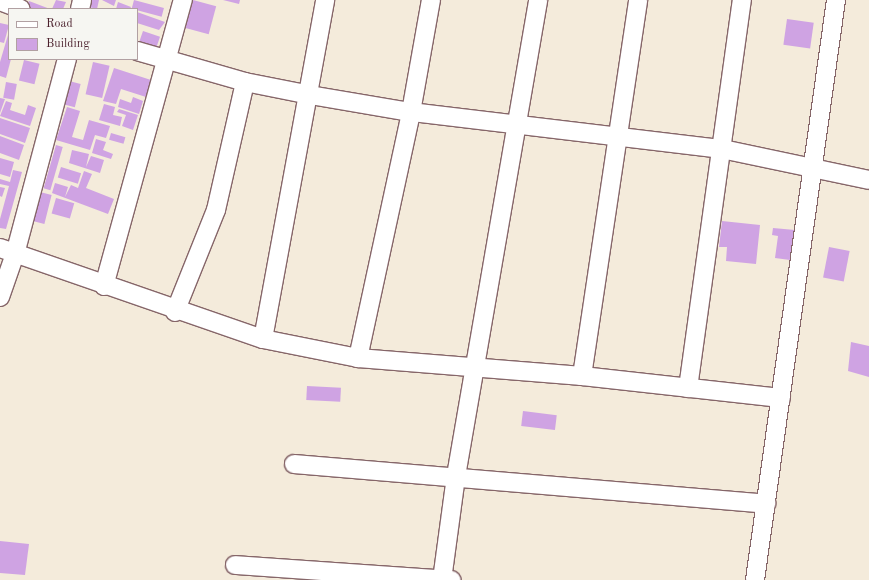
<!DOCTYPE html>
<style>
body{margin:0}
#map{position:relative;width:869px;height:580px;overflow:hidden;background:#f4ebdb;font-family:"Old Standard TT",serif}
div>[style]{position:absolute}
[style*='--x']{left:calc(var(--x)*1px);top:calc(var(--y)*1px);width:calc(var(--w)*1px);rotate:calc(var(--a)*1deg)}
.building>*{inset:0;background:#cfa3e3;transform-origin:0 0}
.roads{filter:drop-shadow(1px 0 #866669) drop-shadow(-1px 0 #866669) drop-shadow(0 1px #866669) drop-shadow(0 -1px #866669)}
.street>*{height:18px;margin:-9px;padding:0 9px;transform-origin:9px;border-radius:9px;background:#fff}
span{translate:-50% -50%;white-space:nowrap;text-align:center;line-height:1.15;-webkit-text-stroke:3px #f6f6f2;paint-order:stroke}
.legend{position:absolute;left:8px;top:8px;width:130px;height:52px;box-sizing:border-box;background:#f6f6f2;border:1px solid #b1a0a2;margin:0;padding:5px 7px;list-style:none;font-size:12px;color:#4a1f2b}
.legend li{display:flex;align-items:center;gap:8px;height:20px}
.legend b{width:20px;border:1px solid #b1a0a2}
</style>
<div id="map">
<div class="building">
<div style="clip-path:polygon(56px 0,66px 2px,63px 9px,52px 9px)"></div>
<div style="clip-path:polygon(87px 0,99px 0,97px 9px,85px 6px)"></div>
<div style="clip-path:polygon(102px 0,116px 0,114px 6px)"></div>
<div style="left:134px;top:0;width:31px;height:9px;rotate:15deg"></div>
<div style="left:193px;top:0;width:24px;height:29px;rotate:15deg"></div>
<div style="clip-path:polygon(223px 0,240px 0,239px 4px)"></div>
<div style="clip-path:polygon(29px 1px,50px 9px,26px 8px)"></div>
<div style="clip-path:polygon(118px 2px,131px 7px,130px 9px,116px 9px)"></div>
<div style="clip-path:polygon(137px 12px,165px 22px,159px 30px,137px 23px)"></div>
<div style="left:787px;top:19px;width:27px;height:26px;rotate:8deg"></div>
<div style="clip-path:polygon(0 23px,9px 25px,4px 43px,0 42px)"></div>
<div style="left:143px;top:31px;width:18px;height:17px;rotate:19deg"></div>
<div style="clip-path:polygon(8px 35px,11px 59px,6px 78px,0 76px,0 62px)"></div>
<div style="left:24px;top:60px;width:16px;height:21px;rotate:14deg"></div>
<div style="left:93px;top:62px;width:17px;height:33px;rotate:13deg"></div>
<div style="clip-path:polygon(114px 68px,151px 80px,146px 97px,121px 89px,116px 104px,103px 101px)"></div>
<div style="left:69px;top:81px;width:12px;height:24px;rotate:14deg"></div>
<div style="left:6px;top:82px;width:11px;height:16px;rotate:10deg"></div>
<div style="clip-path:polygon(133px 97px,143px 101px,139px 114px,118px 107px,120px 99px,131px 103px)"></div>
<div style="clip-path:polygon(0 98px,5px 99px,0 113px)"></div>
<div style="clip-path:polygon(6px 101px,12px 103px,10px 110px,25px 115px,28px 105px,36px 108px,30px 126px,0 116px)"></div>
<div style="clip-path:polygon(104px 104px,115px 107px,113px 115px,122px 117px,120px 126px,99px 120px)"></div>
<div style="clip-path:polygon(67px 107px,80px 111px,72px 137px,83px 140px,89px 120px,110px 126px,106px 138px,95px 135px,90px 150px,56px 140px)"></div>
<div style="clip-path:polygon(119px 109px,138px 115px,133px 130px,122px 126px,126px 115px,117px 112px)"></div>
<div style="clip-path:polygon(0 118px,30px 128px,25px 143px,0 134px)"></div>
<div style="left:111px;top:133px;width:15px;height:7px;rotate:16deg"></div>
<div style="clip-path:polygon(0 136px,24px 145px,19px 160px,0 153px)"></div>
<div style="clip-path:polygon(96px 139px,106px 142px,103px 150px,113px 154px,111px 159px,92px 153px)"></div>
<div style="left:56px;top:145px;width:7px;height:45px;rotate:16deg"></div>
<div style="clip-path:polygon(72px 150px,89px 154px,86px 167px,91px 156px,104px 160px,100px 173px,69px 163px)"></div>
<div style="clip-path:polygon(0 158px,14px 162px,10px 177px,0 174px)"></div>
<div style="left:61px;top:167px;width:21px;height:11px;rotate:17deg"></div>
<div style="clip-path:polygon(13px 170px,22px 172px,6px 229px,0 228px,0 219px,9px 186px,0 184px,0 179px,10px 182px)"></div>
<div style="clip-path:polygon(84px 171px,92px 174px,86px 188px,114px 199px,108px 214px,52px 193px,55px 183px,68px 187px,65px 197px,71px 185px,78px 188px)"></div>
<div style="clip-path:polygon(0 187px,5px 188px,2px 197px,0 196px)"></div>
<div style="left:40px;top:192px;width:12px;height:30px;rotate:14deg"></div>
<div style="left:56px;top:198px;width:19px;height:16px;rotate:16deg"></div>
<div style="clip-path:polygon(722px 221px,760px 225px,756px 264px,726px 261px,727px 247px,719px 247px)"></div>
<div style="clip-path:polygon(773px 228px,795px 230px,790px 260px,775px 258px,778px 236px,772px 235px)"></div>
<div style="left:829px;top:247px;width:21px;height:31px;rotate:11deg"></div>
<div style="clip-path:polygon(851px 342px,869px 346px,869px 377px,848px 371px)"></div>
<div style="left:307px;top:386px;width:34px;height:14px;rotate:3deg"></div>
<div style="left:523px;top:411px;width:34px;height:15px;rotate:7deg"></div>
<div style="clip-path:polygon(0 541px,29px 544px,25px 575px,0 573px)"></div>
</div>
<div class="roads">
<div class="street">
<div style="--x:0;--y:1;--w:22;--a:21"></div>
<div style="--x:80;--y:9;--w:9;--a:-77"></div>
<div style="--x:137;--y:51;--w:112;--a:16"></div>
<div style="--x:245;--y:82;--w:66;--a:11.3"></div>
<div style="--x:310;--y:95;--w:102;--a:9.6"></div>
<div style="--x:411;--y:112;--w:313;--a:6.8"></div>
<div style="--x:722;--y:149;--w:150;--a:11.9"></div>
<div style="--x:0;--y:248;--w:278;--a:19.1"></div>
<div style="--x:263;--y:339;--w:97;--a:11.3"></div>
<div style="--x:358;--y:358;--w:225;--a:4.6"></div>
<div style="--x:582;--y:376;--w:200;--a:6.3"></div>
<div style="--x:104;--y:286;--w:297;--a:-74.6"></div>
<div style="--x:0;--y:297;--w:46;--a:-70.8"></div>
<div style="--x:15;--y:254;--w:202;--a:-75.1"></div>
<div style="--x:175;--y:312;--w:110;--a:-68.1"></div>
<div style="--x:216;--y:210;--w:131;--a:-77.2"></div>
<div style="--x:263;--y:339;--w:345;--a:-79.6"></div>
<div style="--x:358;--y:358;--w:252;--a:-77.8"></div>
<div style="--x:411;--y:112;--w:114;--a:-79.9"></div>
<div style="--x:582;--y:376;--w:380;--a:-81.5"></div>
<div style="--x:688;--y:388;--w:392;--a:-82.1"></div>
<div style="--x:294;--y:464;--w:474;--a:4.8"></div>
<div style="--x:235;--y:565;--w:217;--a:4"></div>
<div style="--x:442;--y:580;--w:105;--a:-82.3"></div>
<div style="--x:456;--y:476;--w:483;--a:-80.2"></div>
<div style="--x:755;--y:580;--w:586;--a:-82.05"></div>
</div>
</div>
<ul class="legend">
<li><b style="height:5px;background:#fff"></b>Road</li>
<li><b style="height:11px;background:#cfa3e3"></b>Building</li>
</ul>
</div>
